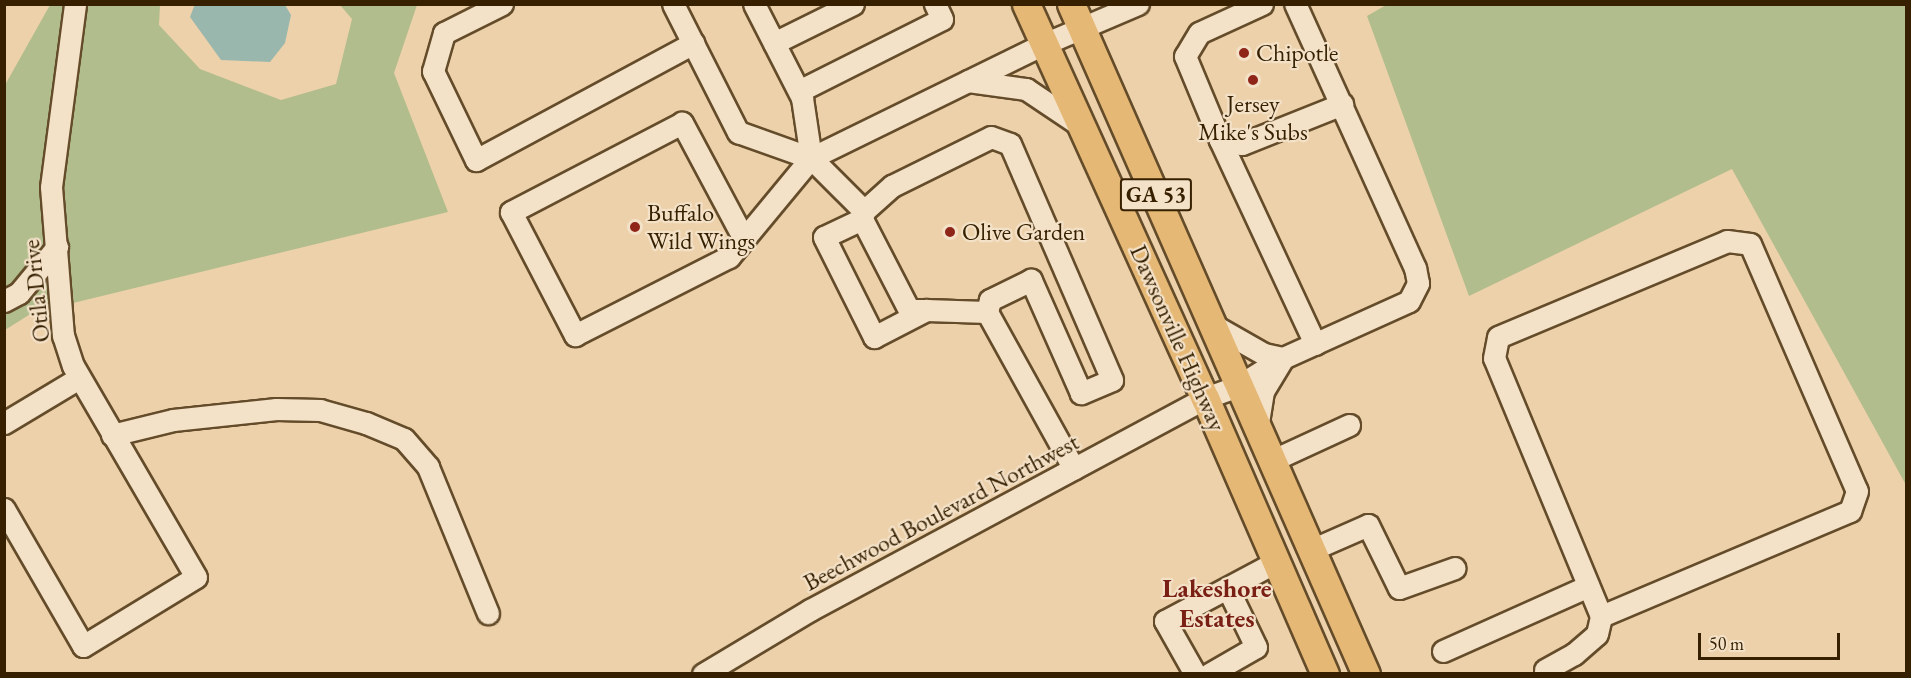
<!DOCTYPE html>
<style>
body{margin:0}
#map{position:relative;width:1911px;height:678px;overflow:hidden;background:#edd1aa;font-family:"EB Garamond",serif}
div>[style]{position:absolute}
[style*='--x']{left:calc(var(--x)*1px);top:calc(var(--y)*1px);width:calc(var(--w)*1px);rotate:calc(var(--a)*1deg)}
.green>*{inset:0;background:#b2bd8d}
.water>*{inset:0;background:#99b7ad}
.roads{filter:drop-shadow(2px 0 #644c2a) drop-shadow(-2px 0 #644c2a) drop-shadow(0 2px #644c2a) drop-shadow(0 -2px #644c2a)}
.minor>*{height:21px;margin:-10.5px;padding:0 10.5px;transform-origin:10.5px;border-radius:10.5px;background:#f3e1c8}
.major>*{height:27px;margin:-13.5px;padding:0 13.5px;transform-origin:13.5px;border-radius:13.5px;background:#e6b875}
.dots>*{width:16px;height:16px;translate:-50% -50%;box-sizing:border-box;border:3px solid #f3e1c8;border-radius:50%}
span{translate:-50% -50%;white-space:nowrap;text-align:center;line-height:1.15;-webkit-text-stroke:4.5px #f3e1c8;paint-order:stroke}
.shield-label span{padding:2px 4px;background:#f3e1c8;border:2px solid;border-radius:4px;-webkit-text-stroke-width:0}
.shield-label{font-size:22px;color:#362000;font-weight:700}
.poi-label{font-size:24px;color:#362000}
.left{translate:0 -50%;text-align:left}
.street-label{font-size:24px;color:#362000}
.neighbourhood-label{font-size:26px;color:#7a1f14;font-weight:700}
.frame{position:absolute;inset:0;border:6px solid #362000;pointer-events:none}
.scale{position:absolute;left:1698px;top:633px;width:142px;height:27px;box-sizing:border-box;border:3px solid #362000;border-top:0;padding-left:8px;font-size:18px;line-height:21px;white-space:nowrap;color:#362000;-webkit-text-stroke:4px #f3e1c8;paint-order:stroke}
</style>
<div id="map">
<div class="green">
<div style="clip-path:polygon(1388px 4px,1906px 5px,1906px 485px,1732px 169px,1469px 296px,1367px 16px)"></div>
<div style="clip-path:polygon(50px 5px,160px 5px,159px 25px,200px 69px,281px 100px,336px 84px,352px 19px,340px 5px,417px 5px,394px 73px,448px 212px,32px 313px,5px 330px,5px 85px)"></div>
</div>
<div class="water">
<div style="clip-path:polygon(195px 4px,285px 5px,291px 15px,285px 43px,270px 62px,221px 60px,190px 17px)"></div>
</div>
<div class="roads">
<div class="minor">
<div style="--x:502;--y:4;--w:65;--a:153.4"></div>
<div style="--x:444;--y:33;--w:40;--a:106"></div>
<div style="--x:433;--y:71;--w:99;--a:64.2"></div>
<div style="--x:476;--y:160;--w:247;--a:-28.3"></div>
<div style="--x:673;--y:4;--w:144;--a:63.1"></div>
<div style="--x:738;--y:132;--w:77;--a:19.6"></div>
<div style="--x:811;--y:158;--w:75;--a:45"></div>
<div style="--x:864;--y:211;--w:38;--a:-42"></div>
<div style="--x:892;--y:186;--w:110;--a:-26.3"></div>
<div style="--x:991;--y:137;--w:20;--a:20"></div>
<div style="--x:1010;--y:144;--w:257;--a:66.6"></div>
<div style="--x:1112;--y:380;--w:34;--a:157"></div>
<div style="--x:1081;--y:393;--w:124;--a:-113.9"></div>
<div style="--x:1031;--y:280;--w:46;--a:154"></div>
<div style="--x:990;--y:300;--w:12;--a:104"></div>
<div style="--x:987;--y:312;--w:179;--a:61"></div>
<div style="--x:754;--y:4;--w:106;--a:62.9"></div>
<div style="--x:802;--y:98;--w:61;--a:81.5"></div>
<div style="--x:1262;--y:4;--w:69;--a:155.3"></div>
<div style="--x:1199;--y:33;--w:27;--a:121"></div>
<div style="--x:1185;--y:56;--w:91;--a:67.4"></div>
<div style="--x:1220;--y:140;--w:22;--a:10"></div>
<div style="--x:1242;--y:144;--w:108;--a:-21.8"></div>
<div style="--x:774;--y:43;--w:88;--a:-26.3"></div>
<div style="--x:968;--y:81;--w:59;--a:7.9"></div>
<div style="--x:1026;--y:89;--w:66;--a:33.9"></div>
<div style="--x:799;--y:91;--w:160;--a:-26.7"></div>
<div style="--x:942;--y:19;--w:17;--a:-115"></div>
<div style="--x:1220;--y:140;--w:225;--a:65"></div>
<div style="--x:864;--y:211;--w:8;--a:104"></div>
<div style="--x:862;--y:219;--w:42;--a:154.7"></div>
<div style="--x:824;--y:237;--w:112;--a:63.4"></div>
<div style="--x:874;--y:337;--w:59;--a:-27.4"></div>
<div style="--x:926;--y:310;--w:61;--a:1.9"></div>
<div style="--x:862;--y:219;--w:102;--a:62.7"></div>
<div style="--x:909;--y:310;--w:17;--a:0"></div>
<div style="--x:744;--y:239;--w:132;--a:-118.1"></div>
<div style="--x:682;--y:123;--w:193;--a:152.5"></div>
<div style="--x:511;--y:212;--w:139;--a:62.5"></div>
<div style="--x:575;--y:335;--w:173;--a:-26.9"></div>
<div style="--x:729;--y:257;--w:129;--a:-50.4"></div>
<div style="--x:811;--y:158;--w:259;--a:-26.1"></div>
<div style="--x:1044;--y:44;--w:102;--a:-23.1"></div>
<div style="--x:4;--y:301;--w:17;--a:-28"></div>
<div style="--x:19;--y:293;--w:60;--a:-50.4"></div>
<div style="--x:1211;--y:324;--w:61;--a:29.5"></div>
<div style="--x:1264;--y:354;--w:19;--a:12"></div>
<div style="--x:1283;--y:358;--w:39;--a:121"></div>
<div style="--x:1263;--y:391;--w:38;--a:99"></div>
<div style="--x:4;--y:423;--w:87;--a:-31"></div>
<div style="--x:112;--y:435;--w:63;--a:-13.8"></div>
<div style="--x:173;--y:420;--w:104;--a:-6.1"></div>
<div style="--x:276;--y:409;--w:44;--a:1.3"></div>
<div style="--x:320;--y:410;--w:48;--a:15.8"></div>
<div style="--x:366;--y:423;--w:41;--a:22.8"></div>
<div style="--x:404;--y:439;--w:37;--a:49"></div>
<div style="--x:428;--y:467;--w:158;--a:67.7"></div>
<div style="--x:1271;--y:461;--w:86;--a:-24.8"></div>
<div style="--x:4;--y:509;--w:158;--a:60"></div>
<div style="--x:83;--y:646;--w:132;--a:-31.4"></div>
<div style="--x:196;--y:577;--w:244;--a:-120.2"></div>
<div style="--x:73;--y:366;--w:32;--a:-108"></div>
<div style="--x:63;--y:336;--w:149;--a:-94.6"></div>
<div style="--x:51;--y:187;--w:185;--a:-82.5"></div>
<div style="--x:1311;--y:550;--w:62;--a:-23.7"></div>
<div style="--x:1368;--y:525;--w:70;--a:63.8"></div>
<div style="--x:1399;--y:588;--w:59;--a:-19.7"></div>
<div style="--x:1443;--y:651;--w:159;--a:-24.1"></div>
<div style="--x:1545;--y:670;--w:33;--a:-29"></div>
<div style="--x:1574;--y:654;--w:30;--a:-41"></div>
<div style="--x:1597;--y:634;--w:18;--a:-77"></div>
<div style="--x:1601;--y:616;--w:279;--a:-112.5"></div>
<div style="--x:1494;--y:358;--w:21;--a:-79"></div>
<div style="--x:1498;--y:337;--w:248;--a:-22.7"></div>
<div style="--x:1727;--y:241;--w:23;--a:7"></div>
<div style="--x:1750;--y:244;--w:269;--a:66.6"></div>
<div style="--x:1857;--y:491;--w:21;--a:109"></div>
<div style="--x:1850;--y:511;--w:270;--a:157.1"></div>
<div style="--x:703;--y:674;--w:125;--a:-30.9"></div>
<div style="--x:810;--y:610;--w:448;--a:-28.2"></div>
<div style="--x:1205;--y:398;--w:35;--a:-20"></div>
<div style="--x:1238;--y:386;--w:53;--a:-31.9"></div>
<div style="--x:1283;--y:358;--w:138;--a:-24.3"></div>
<div style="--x:1409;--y:301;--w:20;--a:-63"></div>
<div style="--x:1418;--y:283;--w:15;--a:-101"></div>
<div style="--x:1415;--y:268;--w:290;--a:-114.4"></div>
<div style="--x:1195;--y:674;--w:61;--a:-119.5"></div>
<div style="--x:1165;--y:621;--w:126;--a:-28"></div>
<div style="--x:1209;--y:674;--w:54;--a:-29.9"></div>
<div style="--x:1256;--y:647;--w:64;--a:-115.8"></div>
</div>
<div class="major">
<div style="--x:1026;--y:4;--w:433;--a:65.6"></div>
<div style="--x:1205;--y:398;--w:301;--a:66.5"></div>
<div style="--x:1071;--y:4;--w:732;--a:66.24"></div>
</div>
</div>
<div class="dots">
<div style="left:1244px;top:53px;background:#8f2418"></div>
<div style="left:1253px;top:80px;background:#8f2418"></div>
<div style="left:635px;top:227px;background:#8f2418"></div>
<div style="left:950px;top:232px;background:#8f2418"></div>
</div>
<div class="shield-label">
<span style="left:1156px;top:195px">GA 53</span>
</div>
<div class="poi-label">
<span class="left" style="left:1256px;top:53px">Chipotle</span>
<span style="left:1253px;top:118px">Jersey<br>Mike's Subs</span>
<span class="left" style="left:647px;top:227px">Buffalo<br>Wild Wings</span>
<span class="left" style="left:962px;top:232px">Olive Garden</span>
</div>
<div class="street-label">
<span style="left:36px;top:291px;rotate:-96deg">Otila Drive</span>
<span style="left:1178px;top:338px;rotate:66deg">Dawsonville Highway</span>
<span style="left:941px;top:512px;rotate:-28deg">Beechwood Boulevard Northwest</span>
</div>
<div class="neighbourhood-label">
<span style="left:1217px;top:604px">Lakeshore<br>Estates</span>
</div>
<div class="frame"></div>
<div class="scale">50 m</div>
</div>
